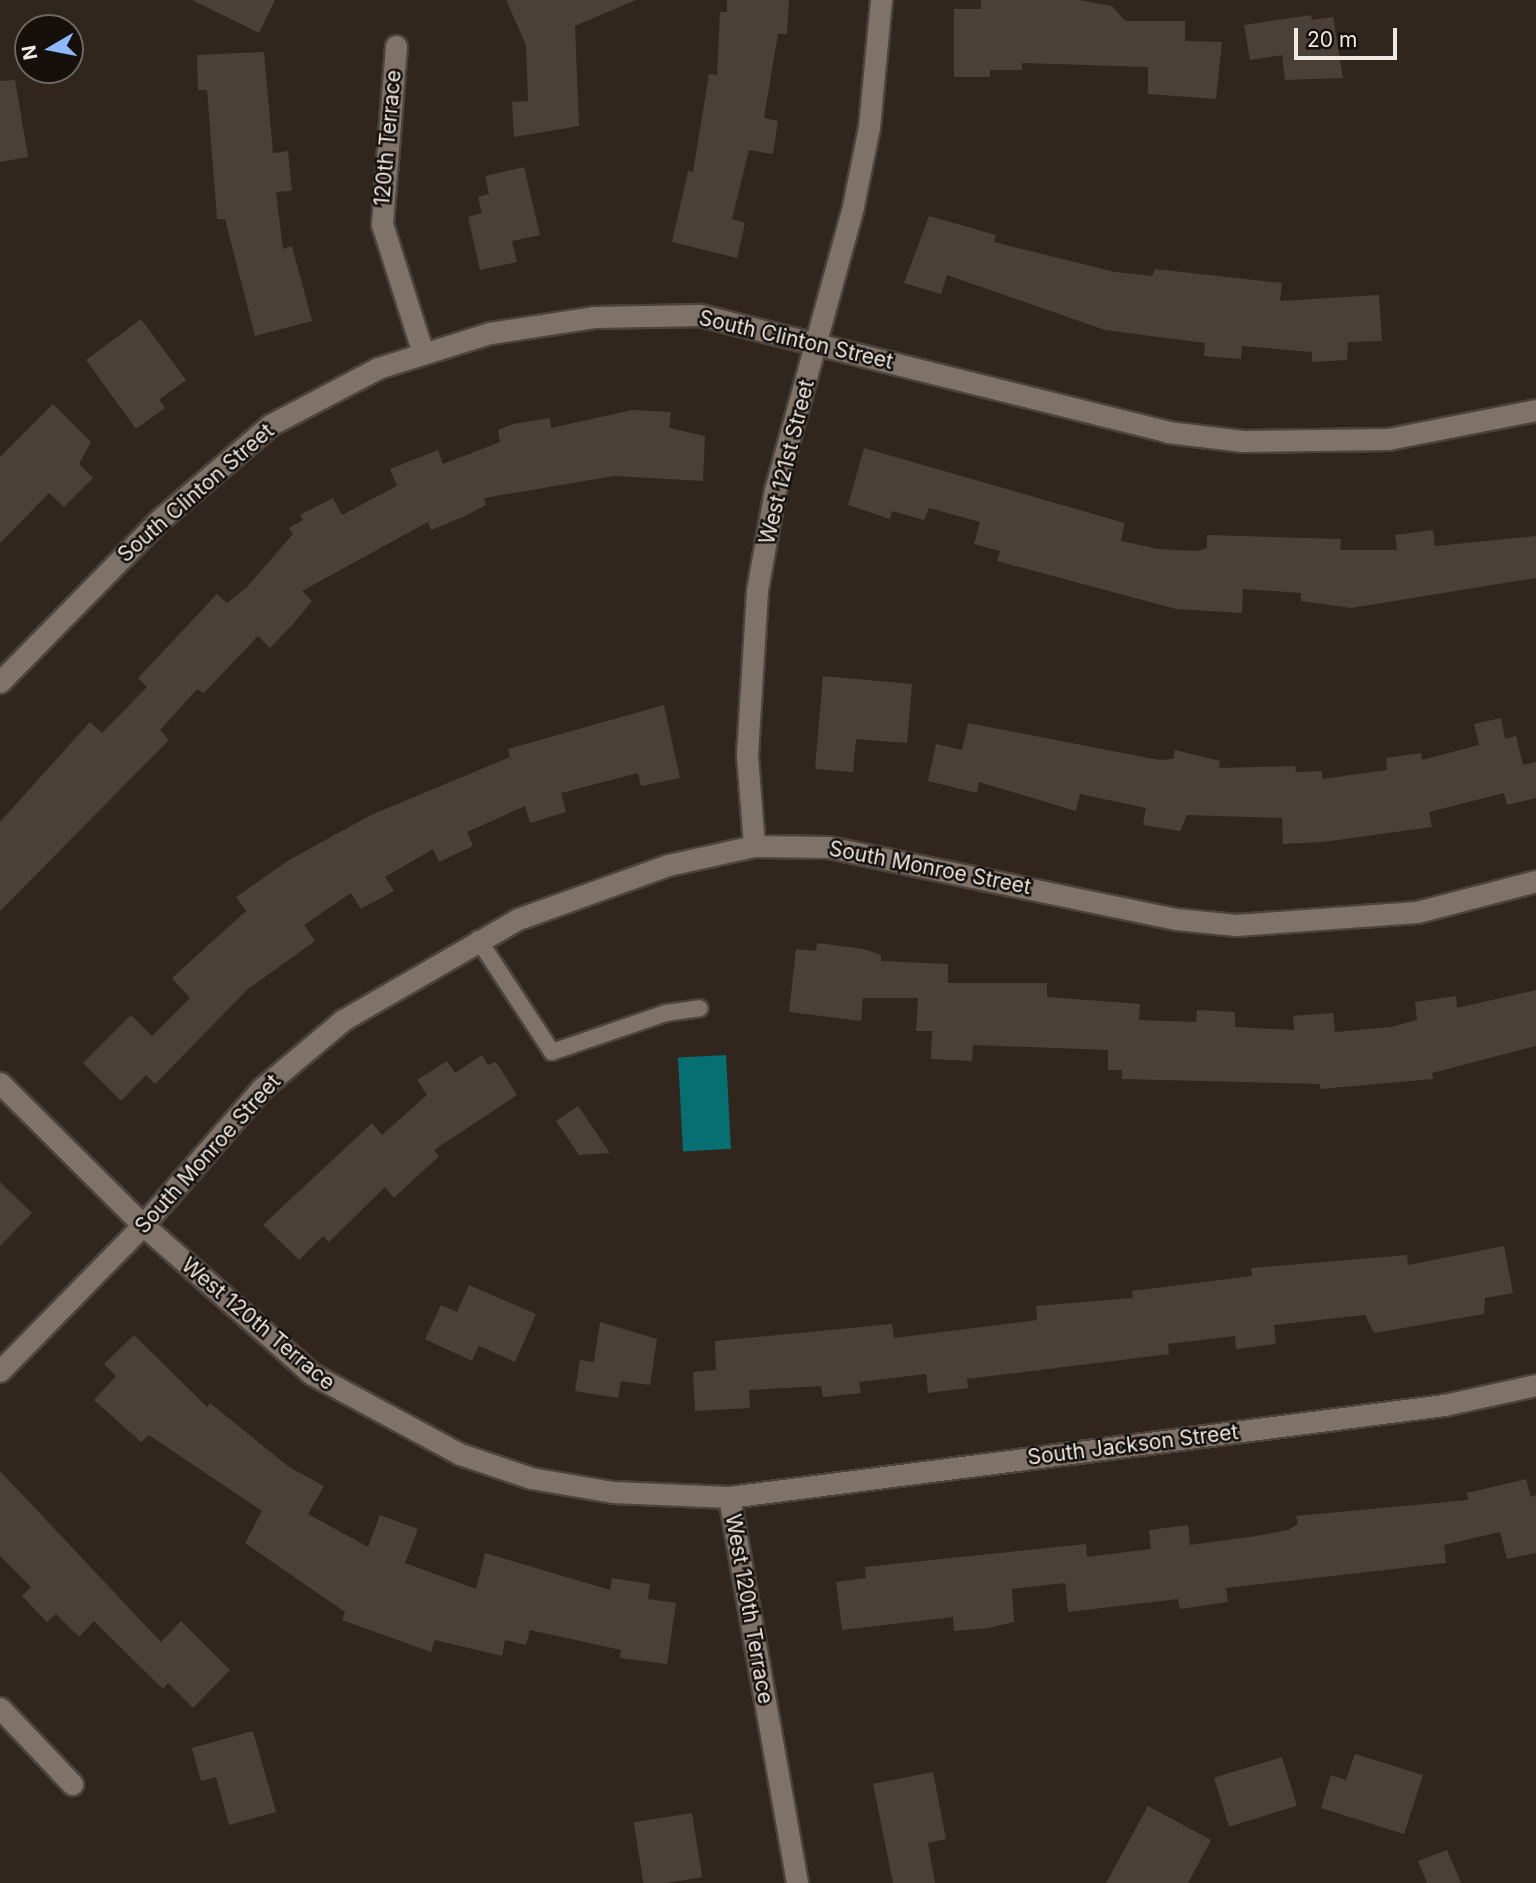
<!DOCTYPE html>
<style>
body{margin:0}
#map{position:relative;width:1536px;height:1883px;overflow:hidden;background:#31261d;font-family:Inter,sans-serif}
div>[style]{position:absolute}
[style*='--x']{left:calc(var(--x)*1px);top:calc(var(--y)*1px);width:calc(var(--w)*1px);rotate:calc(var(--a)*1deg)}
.water>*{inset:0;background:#066f71;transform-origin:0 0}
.building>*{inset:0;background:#4b4037;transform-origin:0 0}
.roads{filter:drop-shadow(2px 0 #4c433c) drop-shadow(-2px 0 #4c433c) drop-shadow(0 2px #4c433c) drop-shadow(0 -2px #4c433c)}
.lane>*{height:16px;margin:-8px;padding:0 8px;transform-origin:8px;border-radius:8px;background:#7f7369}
.street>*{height:21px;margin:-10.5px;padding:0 10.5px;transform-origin:10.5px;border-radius:10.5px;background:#7f7369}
span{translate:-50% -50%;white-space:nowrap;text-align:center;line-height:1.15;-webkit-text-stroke:5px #15100c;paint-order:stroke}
.street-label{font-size:21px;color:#f0e9e3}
.north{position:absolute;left:14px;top:14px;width:70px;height:70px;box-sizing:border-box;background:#15100c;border:2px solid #6d6762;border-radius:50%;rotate:260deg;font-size:19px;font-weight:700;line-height:28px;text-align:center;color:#f0e9e3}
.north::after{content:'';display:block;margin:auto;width:24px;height:32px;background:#8eb9fc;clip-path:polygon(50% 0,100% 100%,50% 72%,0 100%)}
.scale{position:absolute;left:1294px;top:28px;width:103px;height:32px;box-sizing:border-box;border:4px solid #f0e9e3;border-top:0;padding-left:9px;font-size:21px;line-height:24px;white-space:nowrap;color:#f0e9e3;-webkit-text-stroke:5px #15100c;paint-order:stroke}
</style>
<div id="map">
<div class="water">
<div style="left:726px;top:1055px;width:94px;height:48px;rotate:87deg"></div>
</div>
<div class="building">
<div style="clip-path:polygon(192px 0,275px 0,259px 33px)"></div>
<div style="clip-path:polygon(506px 0,636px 0,575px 26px,579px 126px,514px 137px,512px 102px,528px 101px,526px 45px)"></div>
<div style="clip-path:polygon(727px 0,789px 0,787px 34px,778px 34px,764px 118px,778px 121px,773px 154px,749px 150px,732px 219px,745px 223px,737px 258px,672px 242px,688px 171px,693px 172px,709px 74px,717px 75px,720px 12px,727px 12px)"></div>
<div style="clip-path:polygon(981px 0,1079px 0,1112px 6px,1125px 21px,1185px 21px,1185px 41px,1222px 42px,1216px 99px,1148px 94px,1148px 67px,1022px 63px,1022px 70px,990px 70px,990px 77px,954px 77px,954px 9px,981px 9px)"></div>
<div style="clip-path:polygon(1311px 15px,1312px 20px,1333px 17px,1343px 78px,1285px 80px,1282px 55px,1250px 60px,1244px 25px)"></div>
<div style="clip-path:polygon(264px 52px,273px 153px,288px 151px,292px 191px,276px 192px,283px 249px,292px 246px,312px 321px,255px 336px,225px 219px,217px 219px,207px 90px,198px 90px,197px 55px)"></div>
<div style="clip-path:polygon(15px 80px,28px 157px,0 162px,0 81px)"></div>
<div style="clip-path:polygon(524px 167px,540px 235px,512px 241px,517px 262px,480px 270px,468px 217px,482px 213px,478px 197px,489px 194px,485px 176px)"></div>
<div style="clip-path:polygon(929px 216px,996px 235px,994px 242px,1115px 272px,1152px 276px,1155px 269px,1282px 283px,1280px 301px,1379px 295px,1382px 341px,1348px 342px,1347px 360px,1312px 362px,1312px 352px,1242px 346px,1241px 359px,1204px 356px,1205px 343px,1105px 330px,947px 275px,941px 294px,904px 283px)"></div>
<div style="clip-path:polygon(141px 319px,186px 380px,159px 400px,165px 408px,136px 429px,86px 360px)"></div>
<div style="clip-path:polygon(53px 404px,91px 442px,79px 464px,93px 478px,64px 507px,49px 493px,0 543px,0 457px)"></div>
<div style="clip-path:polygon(632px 410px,671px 412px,669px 428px,705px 436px,703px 481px,614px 476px,484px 498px,486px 505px,463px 517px,431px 530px,428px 522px,302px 591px,312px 601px,294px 623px,270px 648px,258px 636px,204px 693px,197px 689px,160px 730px,169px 740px,0 911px,0 822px,90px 722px,102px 733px,147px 687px,138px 678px,217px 594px,227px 603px,247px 587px,293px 534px,289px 528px,303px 520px,300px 515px,333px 498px,342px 515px,397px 486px,390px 469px,438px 450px,443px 464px,500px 442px,498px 430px,513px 424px,550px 418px,551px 428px)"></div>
<div style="clip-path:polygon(864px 448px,1125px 523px,1121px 541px,1158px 549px,1197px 551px,1207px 548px,1207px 535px,1341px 539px,1340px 550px,1397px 550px,1395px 535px,1433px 530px,1435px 546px,1536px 536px,1536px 578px,1351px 608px,1301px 601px,1301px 593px,1243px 589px,1242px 613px,1176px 609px,997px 561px,1000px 551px,974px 544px,980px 522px,929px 508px,924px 520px,892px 511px,890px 519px,848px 505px)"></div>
<div style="clip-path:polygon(823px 676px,912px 684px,907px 743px,856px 739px,853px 772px,815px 769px)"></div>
<div style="clip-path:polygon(664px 705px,680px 778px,641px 786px,638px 773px,561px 793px,566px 812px,530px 823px,525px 806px,467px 832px,473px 846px,439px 862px,433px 849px,385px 877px,394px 891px,361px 909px,351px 893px,304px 925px,315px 941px,248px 989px,155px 1084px,146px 1075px,121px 1101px,83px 1063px,131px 1015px,152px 1036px,190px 998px,172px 978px,246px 911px,236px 897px,289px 860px,371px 815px,510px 757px,508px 749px)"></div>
<div style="clip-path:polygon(1501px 718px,1505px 739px,1516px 736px,1523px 765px,1536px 762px,1536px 798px,1507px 805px,1504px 793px,1429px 812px,1432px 827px,1323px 842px,1283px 844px,1282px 818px,1187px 815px,1180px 831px,1143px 825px,1146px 808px,1080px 794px,1076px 811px,979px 782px,977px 793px,928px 781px,936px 744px,962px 750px,968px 723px,1159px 760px,1173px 759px,1175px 750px,1220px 761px,1219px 768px,1295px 766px,1296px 772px,1322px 771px,1322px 779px,1387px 770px,1386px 758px,1421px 753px,1422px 760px,1479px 745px,1474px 724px)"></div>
<div style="clip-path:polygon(817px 943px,864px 949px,881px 955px,881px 961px,948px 964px,948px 983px,1047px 983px,1047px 997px,1140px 1004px,1139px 1020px,1196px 1022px,1197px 1010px,1235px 1012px,1235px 1027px,1294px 1030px,1293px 1016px,1333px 1013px,1335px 1032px,1391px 1027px,1417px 1020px,1415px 1002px,1456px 996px,1457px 1008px,1536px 990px,1536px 1046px,1432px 1073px,1433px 1079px,1320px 1089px,1320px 1084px,1122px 1079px,1122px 1070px,1108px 1070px,1108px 1050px,973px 1045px,972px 1061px,931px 1059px,932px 1031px,916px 1031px,918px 998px,863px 998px,861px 1021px,789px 1012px,796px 949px,816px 951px)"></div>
<div style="clip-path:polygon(482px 1055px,488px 1065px,496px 1062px,517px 1095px,434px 1150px,439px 1156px,394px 1198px,385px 1187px,329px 1242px,323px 1236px,299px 1260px,263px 1225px,372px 1123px,382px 1135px,427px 1095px,417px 1080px,447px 1061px,455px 1073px)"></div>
<div style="clip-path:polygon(578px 1106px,610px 1153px,579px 1155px,556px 1121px)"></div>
<div style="clip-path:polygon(0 1182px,32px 1213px,0 1246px)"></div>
<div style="clip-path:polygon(1504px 1246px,1513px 1293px,1485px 1298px,1484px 1314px,1374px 1333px,1365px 1315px,1274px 1325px,1276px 1344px,1236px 1349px,1235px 1336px,1168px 1344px,1169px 1354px,967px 1379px,968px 1388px,928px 1393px,926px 1374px,859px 1382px,861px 1393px,823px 1397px,821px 1386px,749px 1390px,750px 1408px,695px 1411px,693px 1372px,716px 1370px,715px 1341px,892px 1324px,894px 1338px,1037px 1320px,1036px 1306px,1133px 1298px,1132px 1291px,1252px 1276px,1251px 1268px,1407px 1255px,1408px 1265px)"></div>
<div style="clip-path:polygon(469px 1285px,536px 1314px,515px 1362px,479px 1346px,472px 1361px,425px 1339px,441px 1305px,457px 1312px)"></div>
<div style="clip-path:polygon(600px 1322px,657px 1339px,650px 1385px,621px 1381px,618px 1398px,575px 1391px,580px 1360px,594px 1362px)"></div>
<div style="clip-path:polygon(134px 1335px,207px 1407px,210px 1403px,289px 1467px,324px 1486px,308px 1514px,368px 1547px,380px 1515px,418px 1529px,405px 1563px,476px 1589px,485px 1553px,610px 1590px,612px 1578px,650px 1584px,648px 1599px,676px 1603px,667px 1664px,620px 1658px,621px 1650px,530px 1630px,526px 1645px,505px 1640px,502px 1656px,435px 1640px,431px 1652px,342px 1620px,345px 1612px,245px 1543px,262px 1511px,149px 1435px,141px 1442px,94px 1400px,116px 1376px,104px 1364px)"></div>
<div style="clip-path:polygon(0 1471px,161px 1642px,181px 1621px,230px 1670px,193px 1708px,168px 1683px,163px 1689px,94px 1621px,79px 1637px,56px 1614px,47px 1622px,22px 1596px,31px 1587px,0 1556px)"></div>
<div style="clip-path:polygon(1526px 1479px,1531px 1497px,1536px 1495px,1536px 1553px,1507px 1559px,1500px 1532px,1444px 1545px,1446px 1563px,1226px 1588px,1228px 1602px,1180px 1609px,1178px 1599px,1068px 1612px,1065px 1583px,1012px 1589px,1014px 1622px,988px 1628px,954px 1631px,953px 1617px,842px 1630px,836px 1582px,866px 1578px,865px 1567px,1086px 1544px,1087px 1557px,1151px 1549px,1149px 1530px,1188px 1525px,1190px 1545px,1256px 1536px,1288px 1530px,1298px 1524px,1296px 1516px,1468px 1500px,1467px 1493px)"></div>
<div style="clip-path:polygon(253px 1731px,276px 1812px,229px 1825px,216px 1777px,201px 1781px,192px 1748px)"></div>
<div style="clip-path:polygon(1355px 1754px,1423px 1775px,1404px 1834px,1321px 1808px,1331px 1775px,1346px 1780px)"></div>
<div style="left:1282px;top:1757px;width:51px;height:71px;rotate:73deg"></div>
<div style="clip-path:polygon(933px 1772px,946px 1839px,928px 1843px,935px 1883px,893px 1883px,873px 1784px)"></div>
<div style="clip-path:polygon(1148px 1806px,1211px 1840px,1188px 1883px,1106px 1883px)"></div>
<div style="left:692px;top:1813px;width:65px;height:59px;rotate:81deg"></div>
<div style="clip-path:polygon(1447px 1850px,1461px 1883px,1427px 1883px,1418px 1861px)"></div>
</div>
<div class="roads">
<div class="lane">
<div style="--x:478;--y:939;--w:135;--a:56.8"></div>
<div style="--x:552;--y:1052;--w:120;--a:-18.9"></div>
<div style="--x:666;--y:1013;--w:34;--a:-8"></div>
</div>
<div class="street">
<div style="--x:396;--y:46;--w:179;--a:94.5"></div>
<div style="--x:382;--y:224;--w:132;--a:72.4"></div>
<div style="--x:0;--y:682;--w:224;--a:-45.5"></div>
<div style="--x:157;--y:522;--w:149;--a:-40.6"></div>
<div style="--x:270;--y:425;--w:122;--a:-27.8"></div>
<div style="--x:378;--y:368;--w:117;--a:-17.4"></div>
<div style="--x:490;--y:333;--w:105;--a:-8.7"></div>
<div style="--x:594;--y:317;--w:106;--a:-1.1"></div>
<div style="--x:700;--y:315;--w:482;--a:14"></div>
<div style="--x:1168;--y:432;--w:75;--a:6.9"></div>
<div style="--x:1242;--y:441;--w:146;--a:-0.8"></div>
<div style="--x:1388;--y:439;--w:151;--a:-11.1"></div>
<div style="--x:754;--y:846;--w:92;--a:-94.4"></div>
<div style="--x:747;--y:754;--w:164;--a:-86.5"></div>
<div style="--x:757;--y:590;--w:102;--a:-79.8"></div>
<div style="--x:775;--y:490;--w:295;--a:-74.6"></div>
<div style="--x:853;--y:206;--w:81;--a:-78.6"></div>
<div style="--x:869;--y:127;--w:128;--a:-84.6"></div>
<div style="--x:0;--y:1083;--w:202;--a:44.8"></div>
<div style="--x:143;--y:1225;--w:225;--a:41.4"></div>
<div style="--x:312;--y:1374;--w:168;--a:28.4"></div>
<div style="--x:460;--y:1454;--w:75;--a:18.7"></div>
<div style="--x:531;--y:1478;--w:83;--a:9.7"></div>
<div style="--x:613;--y:1492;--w:116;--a:2.5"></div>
<div style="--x:729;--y:1497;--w:721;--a:-7.33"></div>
<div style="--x:1444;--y:1405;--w:94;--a:-12.3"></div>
<div style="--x:0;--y:1371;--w:204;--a:-45.6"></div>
<div style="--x:143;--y:1225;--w:181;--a:-49"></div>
<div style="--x:262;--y:1088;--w:106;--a:-40"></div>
<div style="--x:343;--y:1020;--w:202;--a:-30"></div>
<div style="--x:518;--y:919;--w:159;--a:-19.8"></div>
<div style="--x:668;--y:865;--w:88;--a:-12.5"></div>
<div style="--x:754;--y:846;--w:74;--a:0.8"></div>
<div style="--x:828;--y:847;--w:355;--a:11.7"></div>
<div style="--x:1176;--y:919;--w:60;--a:5.7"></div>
<div style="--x:1236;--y:925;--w:181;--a:-4.1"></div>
<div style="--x:1417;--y:912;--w:123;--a:-14.6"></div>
<div style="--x:729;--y:1497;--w:392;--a:80"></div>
<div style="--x:0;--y:1708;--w:105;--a:46.5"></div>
</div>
</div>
<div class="street-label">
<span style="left:388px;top:138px;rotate:-85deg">120th Terrace</span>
<span style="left:796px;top:340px;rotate:13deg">South Clinton Street</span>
<span style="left:787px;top:462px;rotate:-76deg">West 121st Street</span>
<span style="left:196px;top:493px;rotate:-41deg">South Clinton Street</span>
<span style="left:930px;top:868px;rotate:11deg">South Monroe Street</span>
<span style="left:208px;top:1154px;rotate:-48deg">South Monroe Street</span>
<span style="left:258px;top:1324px;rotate:40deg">West 120th Terrace</span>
<span style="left:1133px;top:1445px;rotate:-7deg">South Jackson Street</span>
<span style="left:749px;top:1609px;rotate:80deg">West 120th Terrace</span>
</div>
<div class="north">N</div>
<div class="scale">20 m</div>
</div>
